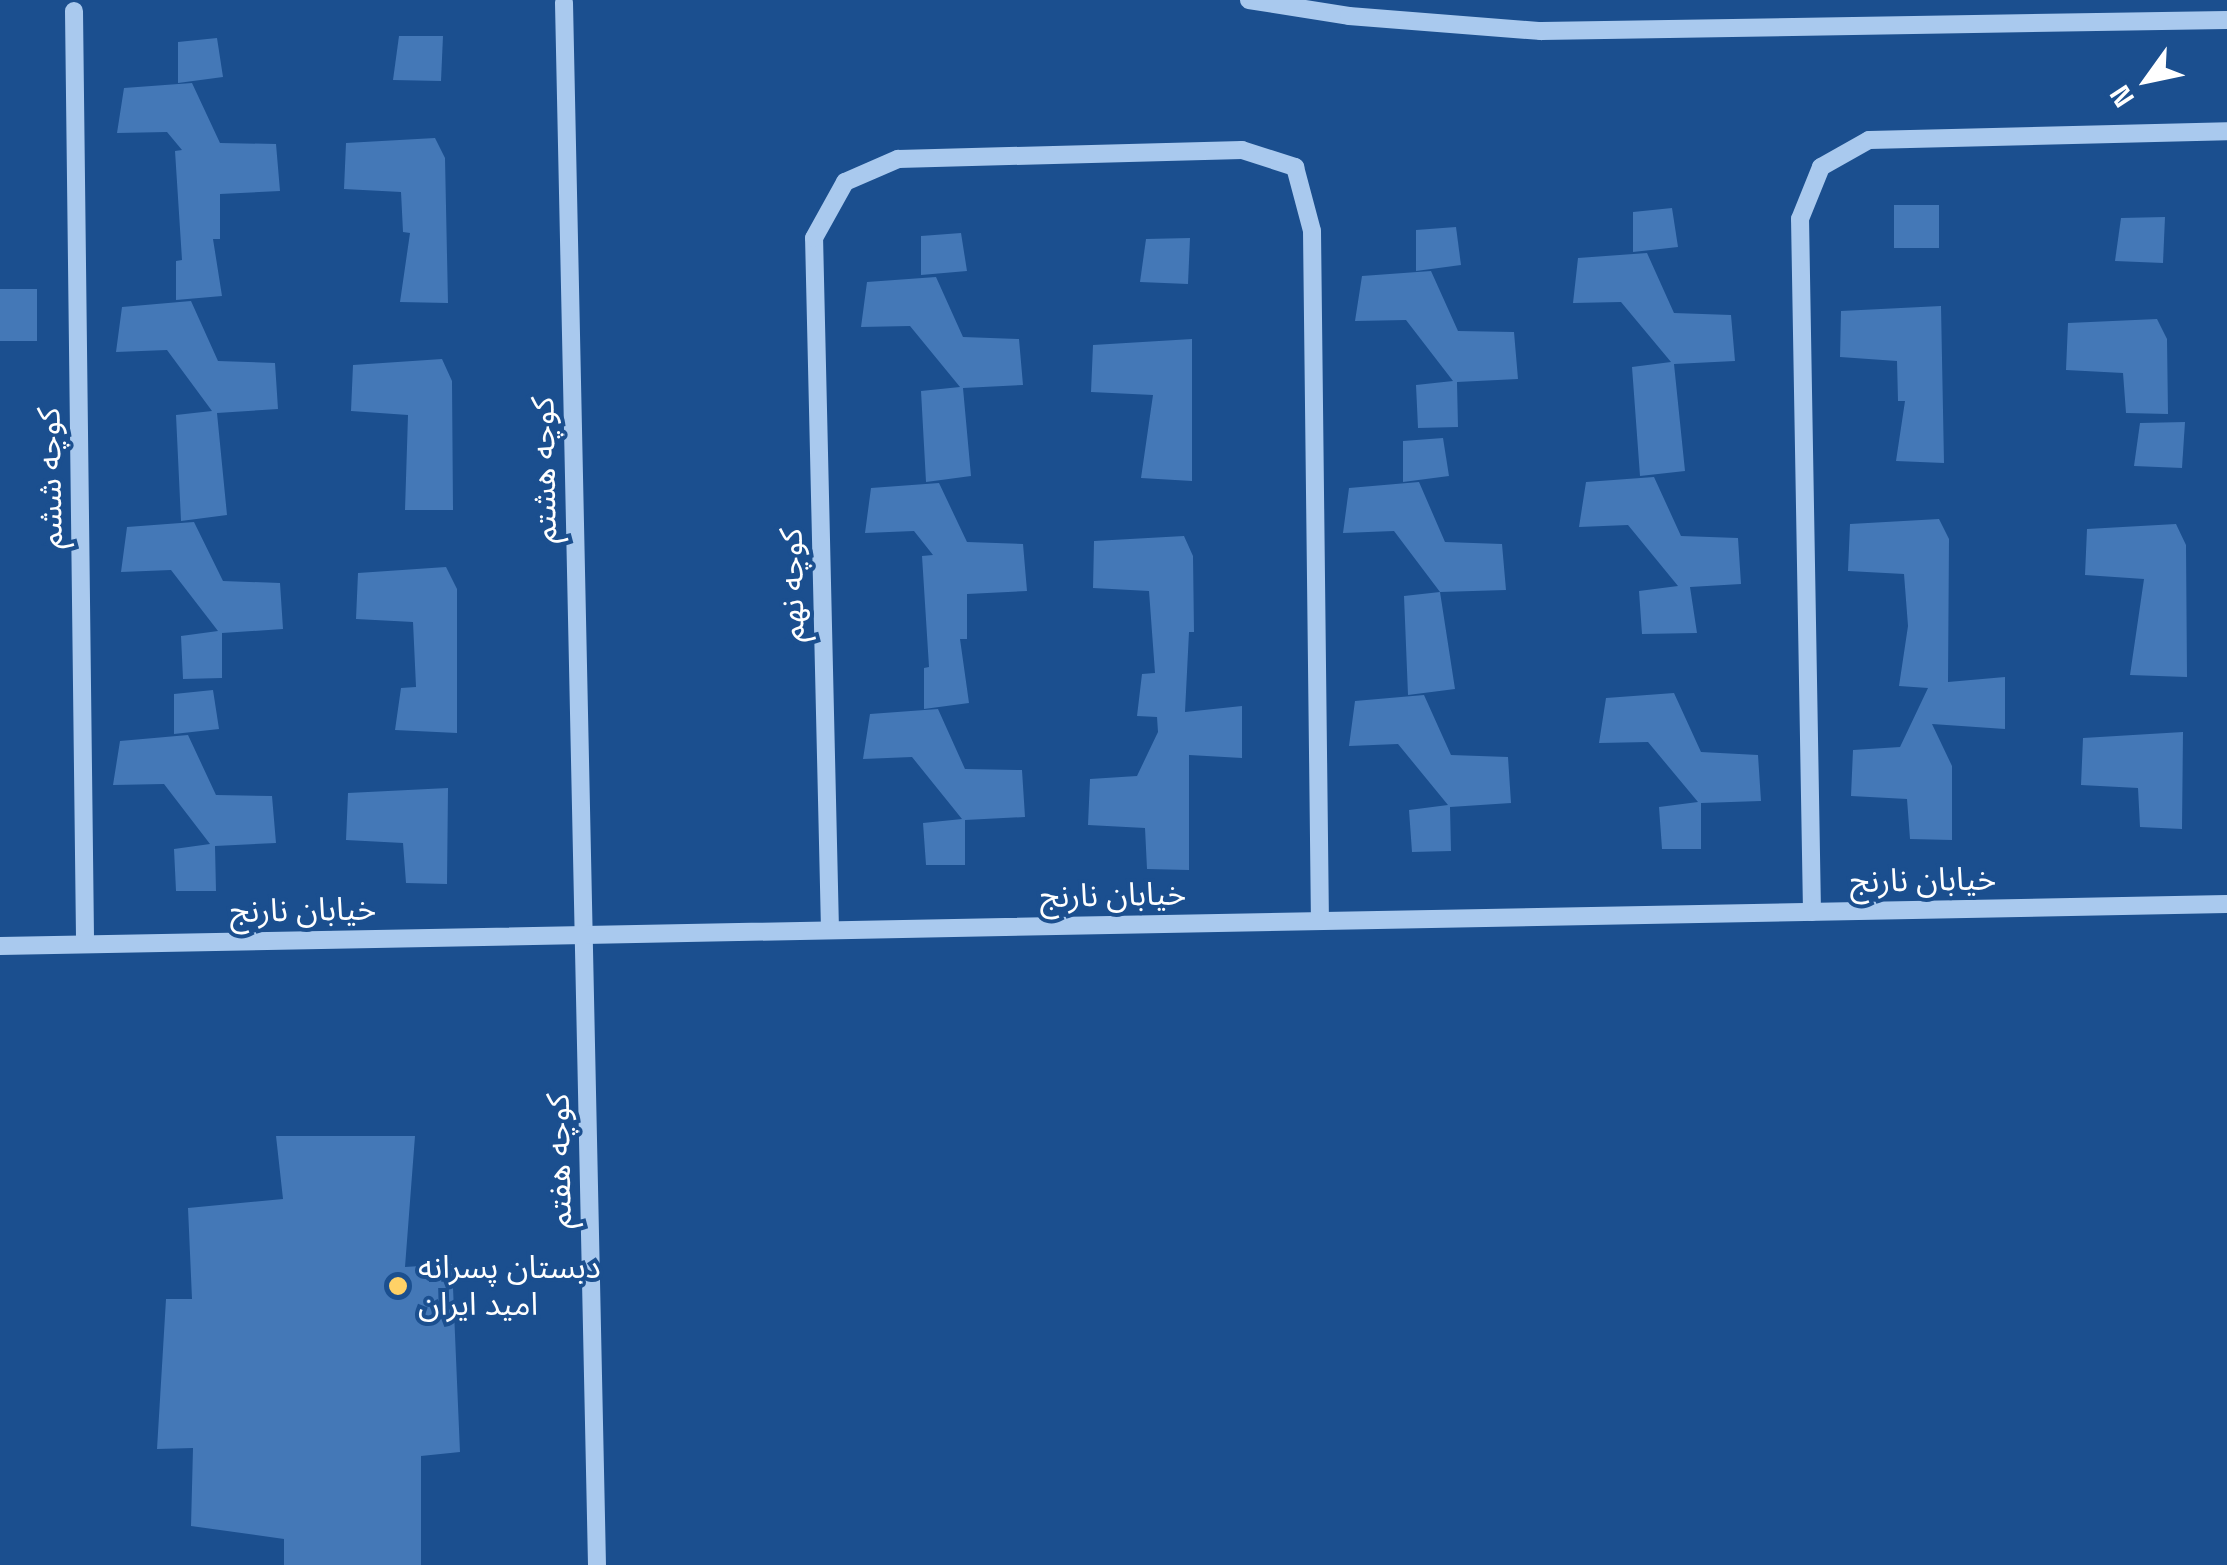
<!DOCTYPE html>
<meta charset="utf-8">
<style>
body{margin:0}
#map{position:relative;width:2227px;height:1565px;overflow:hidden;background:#1b4f8f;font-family:"Space Grotesk","Noto Sans Arabic",sans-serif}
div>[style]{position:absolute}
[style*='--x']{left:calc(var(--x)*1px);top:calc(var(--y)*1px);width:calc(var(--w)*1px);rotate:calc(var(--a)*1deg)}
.building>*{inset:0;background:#4478b7;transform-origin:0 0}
.minor>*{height:18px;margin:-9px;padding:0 9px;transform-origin:9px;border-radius:9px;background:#a9c9ee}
.dots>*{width:28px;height:28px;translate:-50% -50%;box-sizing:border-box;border:5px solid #1b4f8f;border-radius:50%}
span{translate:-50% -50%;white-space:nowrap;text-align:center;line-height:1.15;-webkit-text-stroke:8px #1b4f8f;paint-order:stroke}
.street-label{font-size:32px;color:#fff}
.poi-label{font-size:32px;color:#fff}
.left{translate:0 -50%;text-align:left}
.north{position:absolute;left:2097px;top:30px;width:100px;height:100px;-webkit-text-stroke:8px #1b4f8f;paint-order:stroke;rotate:237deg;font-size:28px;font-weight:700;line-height:40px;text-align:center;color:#fff}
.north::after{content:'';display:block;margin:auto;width:35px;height:45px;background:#fff;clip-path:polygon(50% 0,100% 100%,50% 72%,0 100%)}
</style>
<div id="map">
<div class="building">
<div style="clip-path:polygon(399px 36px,443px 36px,441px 81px,393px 80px)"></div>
<div style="clip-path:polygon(217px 38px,223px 77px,178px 83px,178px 42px)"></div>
<div style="clip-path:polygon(192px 83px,220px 143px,276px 144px,280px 191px,220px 194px,220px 239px,213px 239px,222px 296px,176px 300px,176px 261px,182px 260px,175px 151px,182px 150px,167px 132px,117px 133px,124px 88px)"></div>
<div style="clip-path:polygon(435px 138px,445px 158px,448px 303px,400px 302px,410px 233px,403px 232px,401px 192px,344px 189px,346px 143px)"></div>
<div style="left:1894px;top:205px;width:45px;height:43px"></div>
<div style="clip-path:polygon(1672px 208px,1678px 247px,1633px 252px,1633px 212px)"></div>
<div style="clip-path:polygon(2165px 217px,2163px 263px,2115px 261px,2121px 218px)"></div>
<div style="clip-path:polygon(1456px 227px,1461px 265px,1416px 271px,1416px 230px)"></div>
<div style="clip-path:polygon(961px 233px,967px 271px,921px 275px,921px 236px)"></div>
<div style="clip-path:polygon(1190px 238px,1188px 284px,1140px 282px,1146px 239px)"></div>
<div style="clip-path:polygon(1647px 253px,1674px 313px,1731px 315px,1735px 361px,1674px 364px,1685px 471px,1640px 476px,1632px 367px,1671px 362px,1621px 302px,1573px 303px,1578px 258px)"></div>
<div style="clip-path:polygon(1431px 271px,1458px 331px,1514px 332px,1518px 379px,1457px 382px,1458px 427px,1418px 428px,1416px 385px,1453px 381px,1406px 320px,1355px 321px,1362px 276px)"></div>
<div style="clip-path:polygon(936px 277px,963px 337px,1019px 339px,1023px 385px,963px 388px,971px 476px,926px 482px,921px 391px,960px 387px,910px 326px,861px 327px,867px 282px)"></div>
<div style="left:37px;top:289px;width:52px;height:37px;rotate:90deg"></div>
<div style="clip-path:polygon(191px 301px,218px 361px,275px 363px,278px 409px,217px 413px,227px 515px,181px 521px,176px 415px,212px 411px,167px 350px,116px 352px,122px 307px)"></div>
<div style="clip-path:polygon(1941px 306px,1944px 463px,1896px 461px,1905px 401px,1898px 401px,1897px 361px,1840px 357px,1841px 311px)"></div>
<div style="clip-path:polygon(2157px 319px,2167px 339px,2168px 414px,2126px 413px,2123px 373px,2066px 370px,2068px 323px)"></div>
<div style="clip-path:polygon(1192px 339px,1192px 481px,1141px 478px,1153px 395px,1091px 392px,1093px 345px)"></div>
<div style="clip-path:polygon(442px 359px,452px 381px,453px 510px,405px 510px,408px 415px,351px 411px,353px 365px)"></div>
<div style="clip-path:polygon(2185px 422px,2182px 468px,2134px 466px,2140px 423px)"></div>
<div style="clip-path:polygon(1443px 438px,1449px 476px,1403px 482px,1403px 441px)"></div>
<div style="clip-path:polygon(1654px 477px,1681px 536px,1738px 538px,1741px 584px,1690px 587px,1697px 633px,1642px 634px,1639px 591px,1678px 586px,1628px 525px,1579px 527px,1586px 482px)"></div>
<div style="clip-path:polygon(1419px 482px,1445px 542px,1502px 544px,1506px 590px,1440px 592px,1455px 689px,1408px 695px,1404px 596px,1440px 592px,1394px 531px,1343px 533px,1349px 488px)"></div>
<div style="clip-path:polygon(939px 483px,967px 542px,1023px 544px,1027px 591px,967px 594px,967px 639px,960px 639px,969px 703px,924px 709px,924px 668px,929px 667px,922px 556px,933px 555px,914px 531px,865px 533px,871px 488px)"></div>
<div style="clip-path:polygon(1939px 519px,1949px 539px,1948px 682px,2005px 677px,2005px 729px,1932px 724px,1952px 766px,1952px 840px,1910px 839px,1907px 799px,1851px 796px,1853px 750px,1900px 747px,1928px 688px,1899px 686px,1908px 626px,1904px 574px,1848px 571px,1850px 524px)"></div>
<div style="clip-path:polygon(194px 522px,223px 581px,280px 583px,283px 629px,222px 633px,222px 678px,183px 679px,181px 636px,218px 631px,171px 570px,121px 572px,127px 527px)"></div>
<div style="clip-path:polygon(2176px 524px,2186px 545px,2187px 677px,2130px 675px,2144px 579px,2085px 575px,2087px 529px)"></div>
<div style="clip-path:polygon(1184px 536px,1193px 556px,1194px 632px,1189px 632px,1185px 712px,1242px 706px,1242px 758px,1189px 755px,1189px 870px,1147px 869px,1145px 828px,1088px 825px,1090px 779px,1137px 776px,1158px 732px,1157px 717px,1137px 716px,1142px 674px,1155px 673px,1149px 591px,1093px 588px,1094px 541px)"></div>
<div style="clip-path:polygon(446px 567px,457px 589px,457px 733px,395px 730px,401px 688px,416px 687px,413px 622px,356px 619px,358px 573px)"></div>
<div style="clip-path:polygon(213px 690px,219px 729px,174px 734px,174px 694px)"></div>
<div style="clip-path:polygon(1674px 693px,1701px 752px,1758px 755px,1761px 801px,1701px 803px,1701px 849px,1662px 849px,1659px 807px,1698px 802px,1648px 742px,1599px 743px,1606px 698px)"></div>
<div style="clip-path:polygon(1424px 695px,1451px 755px,1508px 757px,1511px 803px,1450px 807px,1451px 851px,1412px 852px,1409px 810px,1448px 805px,1398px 744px,1349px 746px,1355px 701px)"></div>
<div style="clip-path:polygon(938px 709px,965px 769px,1022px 770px,1025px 817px,965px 820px,965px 865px,926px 865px,923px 823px,962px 819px,912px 757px,863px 759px,870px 714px)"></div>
<div style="clip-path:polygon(2183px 732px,2182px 829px,2140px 827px,2138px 788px,2081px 785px,2083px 738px)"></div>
<div style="clip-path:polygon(188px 735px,216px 795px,272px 796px,276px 843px,215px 846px,216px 891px,176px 891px,174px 849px,210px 844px,164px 784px,113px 785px,120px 741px)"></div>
<div style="clip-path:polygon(448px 788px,447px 884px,406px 883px,403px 843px,346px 840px,348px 793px)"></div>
<div style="clip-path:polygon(276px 1136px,415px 1136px,405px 1267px,452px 1264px,460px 1452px,421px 1456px,421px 1565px,284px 1565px,284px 1539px,191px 1526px,193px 1448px,157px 1449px,166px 1299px,192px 1299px,188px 1208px,283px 1199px)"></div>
</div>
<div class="minor">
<div style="--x:1249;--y:0;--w:101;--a:9.1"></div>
<div style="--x:1349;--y:16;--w:193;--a:4.5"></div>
<div style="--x:1541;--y:31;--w:686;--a:-0.92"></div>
<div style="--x:564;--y:3;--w:1562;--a:88.79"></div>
<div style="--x:74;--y:11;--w:933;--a:89.32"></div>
<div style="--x:1812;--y:912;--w:693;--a:-90.99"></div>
<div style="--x:1800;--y:219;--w:56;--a:-68"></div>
<div style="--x:1821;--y:167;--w:55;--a:-29.4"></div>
<div style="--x:1869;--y:140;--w:358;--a:-1.4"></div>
<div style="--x:830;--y:930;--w:692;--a:-91.32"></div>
<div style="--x:814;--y:238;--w:64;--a:-61"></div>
<div style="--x:845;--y:182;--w:58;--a:-23.5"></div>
<div style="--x:898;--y:159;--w:344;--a:-1.5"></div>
<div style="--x:1242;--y:150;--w:56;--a:17.8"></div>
<div style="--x:1295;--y:167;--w:66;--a:75.1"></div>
<div style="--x:1312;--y:231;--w:690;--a:89.34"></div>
<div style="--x:0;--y:946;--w:2227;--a:-1.08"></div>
</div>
<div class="dots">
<div style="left:398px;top:1286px;background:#ffd166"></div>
</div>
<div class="street-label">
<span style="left:544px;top:470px;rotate:-91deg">کوچه هشتم</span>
<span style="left:50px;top:478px;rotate:-91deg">کوچه ششم</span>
<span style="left:792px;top:585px;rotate:-91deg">کوچه نهم</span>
<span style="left:1923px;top:880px;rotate:-1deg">خیابان نارنج</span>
<span style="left:1113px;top:895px;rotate:-1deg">خیابان نارنج</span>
<span style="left:303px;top:910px;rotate:-1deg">خیابان نارنج</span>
<span style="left:559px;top:1161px;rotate:-91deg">کوچه هفتم</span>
</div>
<div class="poi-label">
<span class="left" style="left:418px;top:1286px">دبستان پسرانه<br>امید ایران</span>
</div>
<div class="north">N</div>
</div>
